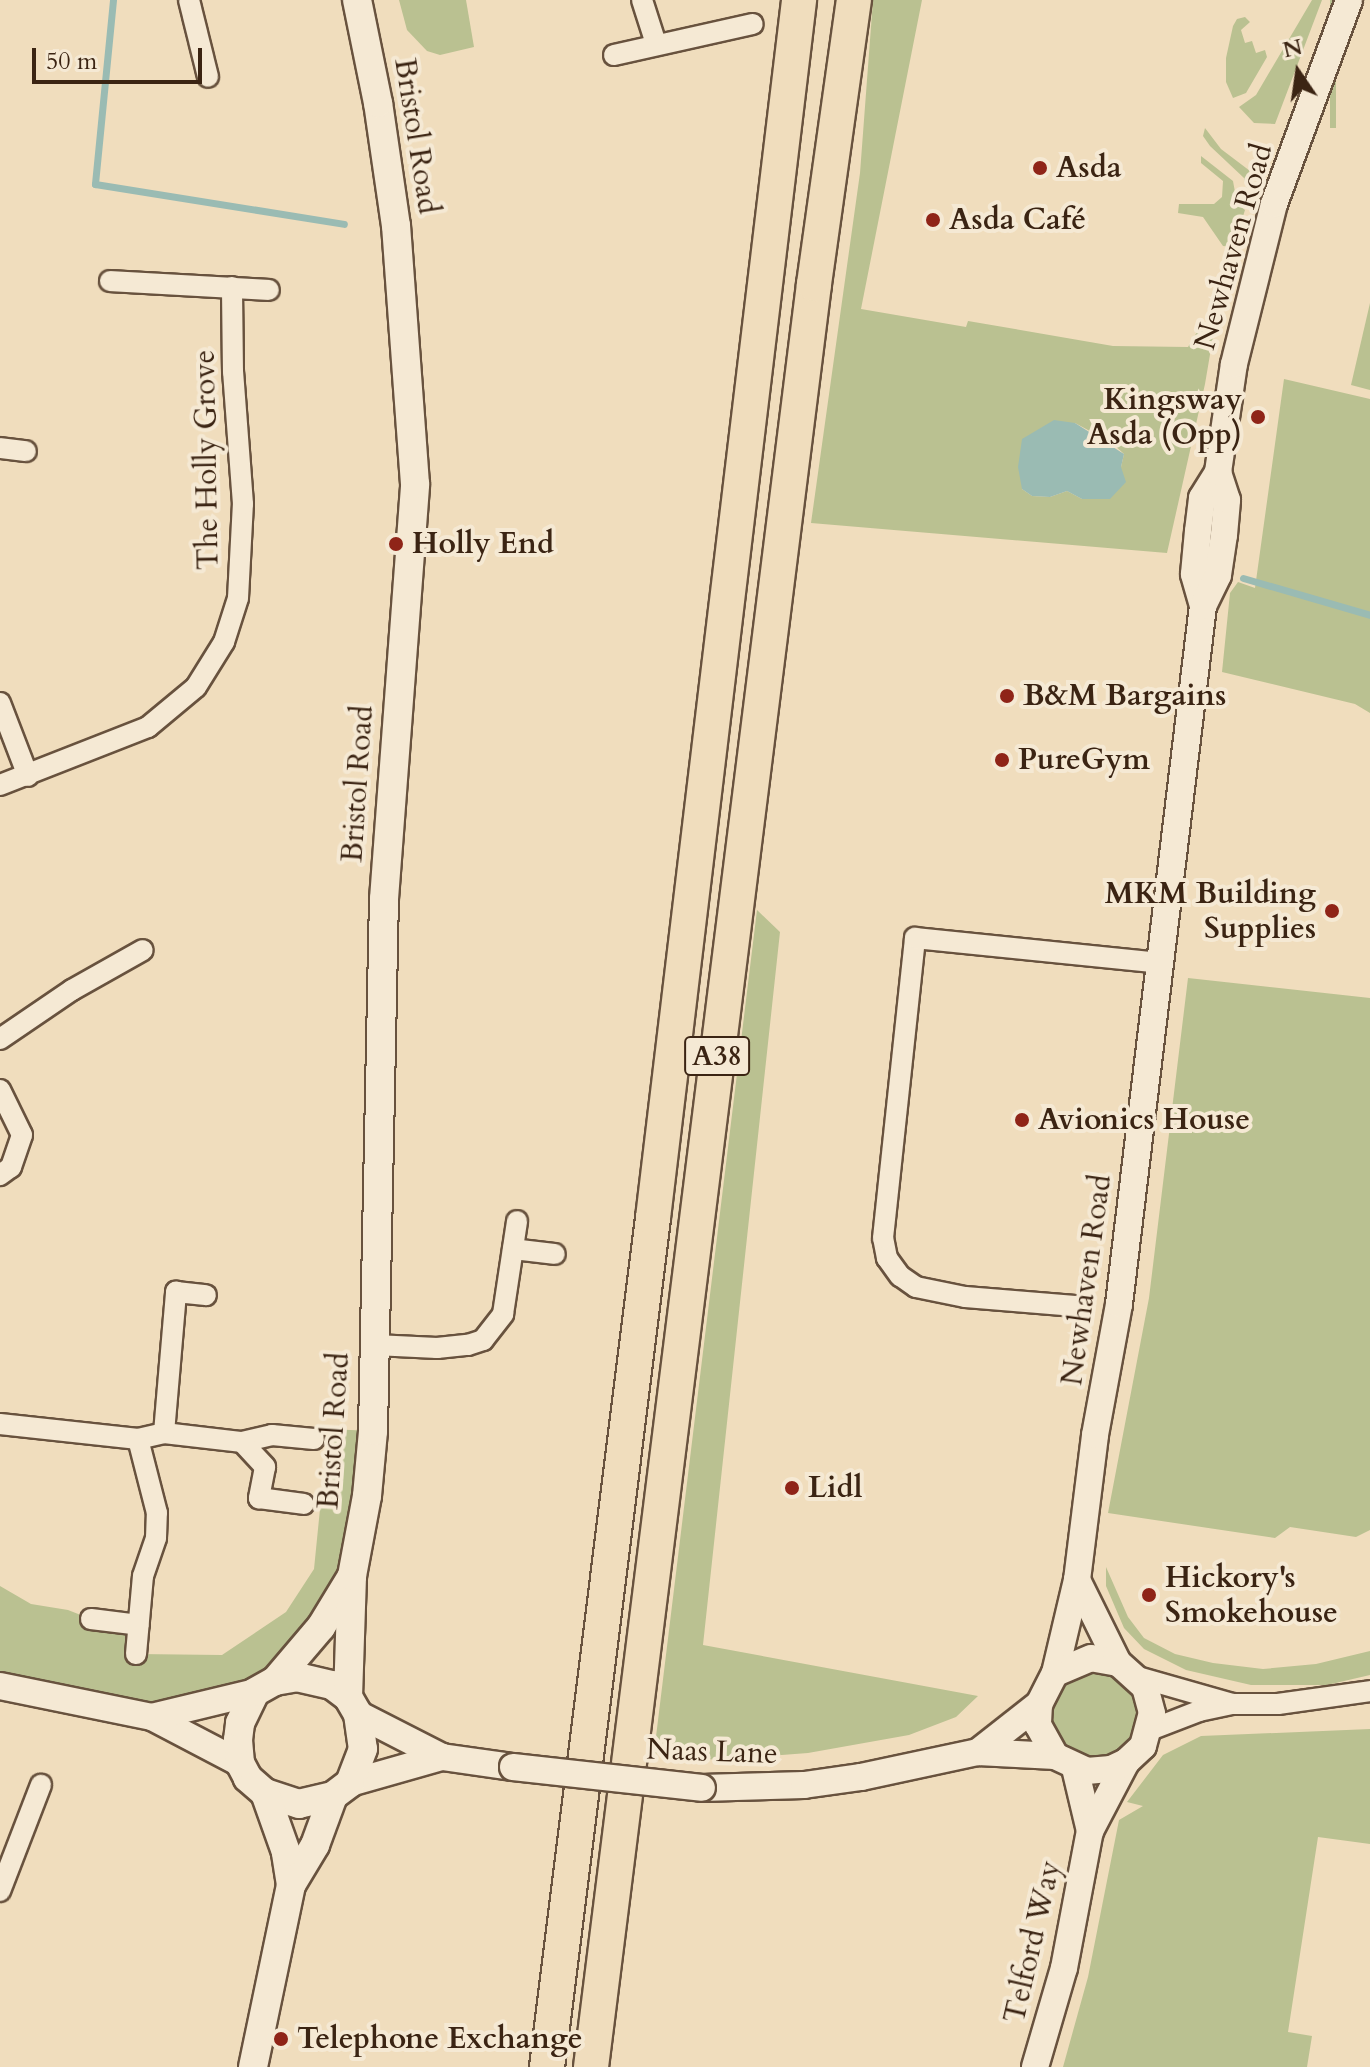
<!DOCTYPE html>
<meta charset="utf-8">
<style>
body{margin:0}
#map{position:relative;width:1370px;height:2067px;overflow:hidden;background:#f0ddbd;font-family:Cardo,serif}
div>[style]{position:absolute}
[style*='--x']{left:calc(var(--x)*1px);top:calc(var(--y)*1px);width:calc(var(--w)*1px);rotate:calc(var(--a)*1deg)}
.green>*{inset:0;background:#bac191;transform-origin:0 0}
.round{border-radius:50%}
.water>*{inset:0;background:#9abbb3}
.stream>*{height:7px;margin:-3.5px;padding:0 3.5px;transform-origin:3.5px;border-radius:3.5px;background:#9abbb3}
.roads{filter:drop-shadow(2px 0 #68523e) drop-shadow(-2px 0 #68523e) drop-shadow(0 2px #68523e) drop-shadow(0 -2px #68523e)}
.minor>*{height:20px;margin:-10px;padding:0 10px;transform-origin:10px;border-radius:10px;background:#f5e9d4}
.tertiary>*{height:26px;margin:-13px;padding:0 13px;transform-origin:13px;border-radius:13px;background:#f5e9d4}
.secondary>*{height:28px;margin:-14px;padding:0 14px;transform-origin:14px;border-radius:14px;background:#f5e9d4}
.trunk>*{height:34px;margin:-17px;padding:0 17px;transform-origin:17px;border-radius:17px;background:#f0ddbd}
.bridges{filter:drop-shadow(2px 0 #68523e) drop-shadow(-2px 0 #68523e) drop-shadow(0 2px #68523e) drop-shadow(0 -2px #68523e)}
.tertiary-bridge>*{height:26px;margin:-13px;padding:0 13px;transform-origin:13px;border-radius:13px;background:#f5e9d4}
.dots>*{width:22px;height:22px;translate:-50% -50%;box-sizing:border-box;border:4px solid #f5e9d4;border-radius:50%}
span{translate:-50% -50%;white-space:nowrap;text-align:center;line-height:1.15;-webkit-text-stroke:8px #f5e9d4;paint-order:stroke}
.shield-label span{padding:2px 6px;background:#f5e9d4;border:2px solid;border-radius:6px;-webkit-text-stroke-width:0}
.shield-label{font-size:28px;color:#3b2413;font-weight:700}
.street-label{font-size:30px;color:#3b2413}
.poi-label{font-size:30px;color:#3b2413;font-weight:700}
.left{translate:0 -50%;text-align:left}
.right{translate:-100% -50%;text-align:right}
.north{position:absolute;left:1258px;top:32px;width:80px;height:80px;-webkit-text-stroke:6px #f5e9d4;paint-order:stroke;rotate:347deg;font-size:22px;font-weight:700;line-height:32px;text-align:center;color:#3b2413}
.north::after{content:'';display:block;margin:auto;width:28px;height:36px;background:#3b2413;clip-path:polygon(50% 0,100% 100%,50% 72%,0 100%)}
.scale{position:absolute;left:32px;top:48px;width:170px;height:36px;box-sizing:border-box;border:4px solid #3b2413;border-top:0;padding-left:10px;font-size:24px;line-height:28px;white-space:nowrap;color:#3b2413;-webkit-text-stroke:6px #f5e9d4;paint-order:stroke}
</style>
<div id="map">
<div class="green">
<div style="clip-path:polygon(399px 0,466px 0,474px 47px,440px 55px,427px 51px,407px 30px)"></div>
<div style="clip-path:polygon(evenodd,873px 0,922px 0,861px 309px,966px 327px,968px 321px,1113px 346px,1188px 347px,1203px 322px,1209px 326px,1214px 331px,1205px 384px,1167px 553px,811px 523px,860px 173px,873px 0,1075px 423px,1112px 443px,1124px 454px,1121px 467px,1082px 499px,1067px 491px,1050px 497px,1032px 496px,1022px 489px,1075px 423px)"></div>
<div style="clip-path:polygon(1312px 0,1322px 0,1275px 124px,1254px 123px,1239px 107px,1256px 95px)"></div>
<div style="left:1330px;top:0;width:6px;height:128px"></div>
<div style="clip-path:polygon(1245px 17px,1250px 22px,1241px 30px,1245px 43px,1252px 41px,1256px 53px,1265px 50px,1267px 57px,1246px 93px,1233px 98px,1226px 82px,1226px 58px,1233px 26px,1237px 19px)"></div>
<div style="clip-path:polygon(1205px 128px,1221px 149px,1254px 174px,1249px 200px,1244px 178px,1210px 146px,1203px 136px)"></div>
<div style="clip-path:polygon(1201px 156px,1233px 181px,1237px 203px,1245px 210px,1233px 247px,1223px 246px,1203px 217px,1178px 213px,1179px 204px,1214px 204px,1222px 197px,1223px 181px,1201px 163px)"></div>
<div style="clip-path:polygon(1370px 303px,1370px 390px,1351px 385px)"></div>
<div style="clip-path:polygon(1284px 379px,1370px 399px,1370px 713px,1355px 704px,1222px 672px,1230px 593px,1238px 582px,1255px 588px)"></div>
<div style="clip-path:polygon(757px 910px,780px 932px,703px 1645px,978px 1696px,956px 1717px,909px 1735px,808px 1753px,717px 1760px,654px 1753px)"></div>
<div style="clip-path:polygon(1188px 978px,1370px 998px,1370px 1530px,1356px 1537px,1290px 1527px,1275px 1538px,1108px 1513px,1149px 1298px)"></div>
<div style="clip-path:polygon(328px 1429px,373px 1431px,352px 1576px,275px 1681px,152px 1717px,0 1686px,0 1586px,31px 1604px,68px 1610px,91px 1619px,134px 1625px,137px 1654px,222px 1655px,286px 1612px,314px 1569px)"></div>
<div style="clip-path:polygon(1106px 1567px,1128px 1617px,1144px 1638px,1175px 1654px,1213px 1663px,1263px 1669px,1316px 1664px,1370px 1651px,1370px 1675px,1327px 1685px,1251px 1685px,1186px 1670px,1144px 1649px,1124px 1628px,1106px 1586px)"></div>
<div class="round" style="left:1052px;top:1671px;width:86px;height:86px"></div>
<div style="clip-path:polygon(1370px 1729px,1370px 1844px,1318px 1837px,1288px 2032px,1312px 2036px,1307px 2067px,1063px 2067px,1088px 1977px,1119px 1820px,1143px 1806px,1127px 1802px,1163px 1755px,1201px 1736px)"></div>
</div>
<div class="water">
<div style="clip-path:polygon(1054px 420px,1075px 423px,1124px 454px,1121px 467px,1126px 482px,1110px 499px,1082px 499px,1067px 491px,1050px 497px,1032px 496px,1022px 489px,1018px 467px,1022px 439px)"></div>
</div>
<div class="stream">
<div style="--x:113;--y:0;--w:185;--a:95.6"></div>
<div style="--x:95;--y:184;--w:252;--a:9.1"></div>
<div style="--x:1243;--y:578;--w:132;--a:16.2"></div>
</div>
<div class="roads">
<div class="minor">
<div style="--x:189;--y:0;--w:79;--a:76.1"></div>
<div style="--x:642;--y:0;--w:46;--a:72.3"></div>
<div style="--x:614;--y:55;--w:142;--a:-12.6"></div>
<div style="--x:110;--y:281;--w:159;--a:3.2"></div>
<div style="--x:0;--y:448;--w:26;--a:7"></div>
<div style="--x:0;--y:703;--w:78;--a:69"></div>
<div style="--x:0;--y:785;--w:159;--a:-21.4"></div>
<div style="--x:148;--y:727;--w:62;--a:-39.8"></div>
<div style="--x:196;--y:687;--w:53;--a:-58.1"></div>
<div style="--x:224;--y:642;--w:46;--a:-72.3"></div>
<div style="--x:238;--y:598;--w:94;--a:-87"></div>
<div style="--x:243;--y:504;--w:132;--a:-94.3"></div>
<div style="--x:233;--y:372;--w:85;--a:-90.7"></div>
<div style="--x:0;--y:1039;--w:87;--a:-34.2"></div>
<div style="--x:72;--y:990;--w:81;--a:-29.4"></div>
<div style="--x:0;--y:1090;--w:50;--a:63.9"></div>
<div style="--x:22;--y:1135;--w:34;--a:109"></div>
<div style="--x:11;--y:1167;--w:14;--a:144"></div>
<div style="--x:513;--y:1249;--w:42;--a:6.8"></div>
<div style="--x:1075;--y:1306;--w:110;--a:-175.3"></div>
<div style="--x:965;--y:1297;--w:50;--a:-168.5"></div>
<div style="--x:916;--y:1287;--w:19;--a:-145"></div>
<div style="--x:900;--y:1276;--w:22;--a:-126"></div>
<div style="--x:887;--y:1258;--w:20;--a:-101"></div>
<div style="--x:883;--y:1238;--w:302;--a:-83.9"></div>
<div style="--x:915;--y:938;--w:246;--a:5.8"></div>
<div style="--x:375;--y:1345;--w:62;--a:2.8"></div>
<div style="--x:437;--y:1348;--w:31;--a:-6"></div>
<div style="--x:468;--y:1345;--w:16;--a:-18"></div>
<div style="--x:483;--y:1340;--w:33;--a:-52"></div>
<div style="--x:503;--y:1314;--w:94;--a:-81.4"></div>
<div style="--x:0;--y:1424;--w:139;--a:6.2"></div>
<div style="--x:138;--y:1439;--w:27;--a:-13"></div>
<div style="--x:164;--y:1433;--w:79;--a:6.6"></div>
<div style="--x:242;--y:1442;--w:31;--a:-13"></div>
<div style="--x:272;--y:1435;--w:42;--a:5.4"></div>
<div style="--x:164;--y:1433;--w:142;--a:-85.1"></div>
<div style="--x:176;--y:1292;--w:30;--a:6"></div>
<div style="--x:242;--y:1442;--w:34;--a:47"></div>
<div style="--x:265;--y:1467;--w:32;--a:101"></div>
<div style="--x:259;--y:1498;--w:45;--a:7.6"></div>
<div style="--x:91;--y:1619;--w:48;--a:7.1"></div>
<div style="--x:136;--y:1654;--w:78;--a:-84.9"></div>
<div style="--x:143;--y:1576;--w:40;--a:-71.1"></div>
<div style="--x:156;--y:1538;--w:25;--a:-88"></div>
<div style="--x:157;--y:1513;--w:76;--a:-104.4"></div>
<div style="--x:1138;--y:1677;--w:95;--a:15.9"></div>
<div style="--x:1150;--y:1730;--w:53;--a:-21.2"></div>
<div style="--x:1199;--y:1711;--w:35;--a:-12"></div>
<div style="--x:1233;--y:1704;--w:45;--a:0"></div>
<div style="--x:1278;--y:1704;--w:93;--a:-8"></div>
<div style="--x:0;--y:1891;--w:114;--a:-68.9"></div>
</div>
<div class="tertiary">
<div style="--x:1203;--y:606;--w:33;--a:-106"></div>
<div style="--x:1194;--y:574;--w:43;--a:-84.7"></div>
<div style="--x:1198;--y:531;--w:33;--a:-83"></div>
<div style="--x:1202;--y:498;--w:31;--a:-58"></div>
<div style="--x:1077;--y:1580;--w:93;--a:63.7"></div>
<div style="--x:1055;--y:1673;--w:96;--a:-76.7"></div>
<div style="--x:1077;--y:1580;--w:146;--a:-82.9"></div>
<div style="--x:1095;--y:1435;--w:133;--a:-79.6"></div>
<div style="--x:1119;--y:1304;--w:703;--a:-83.14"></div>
<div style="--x:1203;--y:606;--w:34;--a:-64"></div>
<div style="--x:1218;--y:575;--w:40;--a:-81.5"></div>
<div style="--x:1224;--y:535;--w:35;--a:-85"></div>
<div style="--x:1227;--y:500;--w:29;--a:-108"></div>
<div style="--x:1218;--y:472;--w:109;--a:-81.6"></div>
<div style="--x:1234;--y:364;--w:165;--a:-76"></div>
<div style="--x:1274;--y:204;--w:217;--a:-69.8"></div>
<div style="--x:0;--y:1686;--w:155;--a:11.5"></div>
<div style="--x:152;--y:1717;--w:99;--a:27.6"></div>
<div style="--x:358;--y:1714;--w:94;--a:27.1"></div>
<div style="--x:442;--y:1757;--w:72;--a:8"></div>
<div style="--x:152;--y:1717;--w:106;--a:-13.6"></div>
<div style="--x:978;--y:1752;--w:78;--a:-38.2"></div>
<div style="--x:1075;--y:1768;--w:65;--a:76.6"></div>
<div style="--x:350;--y:1783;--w:96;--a:-15.8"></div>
<div style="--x:702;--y:1788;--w:102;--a:-1.7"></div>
<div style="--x:804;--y:1785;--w:58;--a:-8"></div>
<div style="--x:861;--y:1777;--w:120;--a:-12.1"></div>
<div style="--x:978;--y:1752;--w:77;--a:3"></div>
<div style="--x:1035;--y:2067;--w:103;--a:-73.7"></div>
<div style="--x:1064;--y:1968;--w:139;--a:-79.3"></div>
<div style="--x:1090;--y:1831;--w:78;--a:-62.4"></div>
<div style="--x:1126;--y:1762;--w:23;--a:-43"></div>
<div style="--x:1143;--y:1746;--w:34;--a:-75"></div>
<div style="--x:1152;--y:1713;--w:27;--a:-105"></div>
<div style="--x:1145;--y:1687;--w:36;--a:-138"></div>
<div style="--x:1118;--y:1663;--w:27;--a:-170"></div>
<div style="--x:1091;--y:1658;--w:39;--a:157"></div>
<div style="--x:1055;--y:1673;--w:35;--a:117"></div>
<div style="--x:1039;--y:1704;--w:21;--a:93"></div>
<div style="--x:1038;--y:1725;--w:35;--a:61"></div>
<div style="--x:1055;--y:1756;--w:35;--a:25"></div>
<div style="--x:1087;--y:1771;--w:24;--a:-5"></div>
<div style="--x:1111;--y:1769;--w:17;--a:-25"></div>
</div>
<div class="secondary">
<div style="--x:297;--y:1677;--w:36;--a:13"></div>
<div style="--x:332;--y:1685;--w:20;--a:37"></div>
<div style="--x:348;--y:1697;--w:20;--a:60"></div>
<div style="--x:358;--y:1714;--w:35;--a:82"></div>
<div style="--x:363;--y:1749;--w:36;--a:111"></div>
<div style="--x:350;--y:1783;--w:21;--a:143"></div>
<div style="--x:333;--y:1796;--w:35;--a:167"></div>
<div style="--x:299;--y:1804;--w:36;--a:-162"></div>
<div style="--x:265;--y:1793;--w:23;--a:-139"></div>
<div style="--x:248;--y:1778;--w:17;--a:-118"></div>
<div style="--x:240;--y:1763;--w:23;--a:-95"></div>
<div style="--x:238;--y:1740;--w:17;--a:-83"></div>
<div style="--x:240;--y:1723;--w:34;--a:-64"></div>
<div style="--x:255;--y:1692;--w:23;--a:-29"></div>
<div style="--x:275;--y:1681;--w:22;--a:-10"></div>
<div style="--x:275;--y:1681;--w:71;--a:-49.6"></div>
<div style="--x:321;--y:1627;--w:60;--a:-58.7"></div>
<div style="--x:348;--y:1697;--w:121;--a:-88.1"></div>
<div style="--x:352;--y:1576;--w:81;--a:-79.4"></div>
<div style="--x:367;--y:1496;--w:65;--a:-84.7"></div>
<div style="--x:373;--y:1431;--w:532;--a:-88.82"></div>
<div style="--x:384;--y:899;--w:416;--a:-85.7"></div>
<div style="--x:415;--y:484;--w:259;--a:-94.2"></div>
<div style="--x:396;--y:226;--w:124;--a:-98.3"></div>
<div style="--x:378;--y:103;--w:105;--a:-101.5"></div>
<div style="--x:291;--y:1885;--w:47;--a:-59"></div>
<div style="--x:315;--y:1845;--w:52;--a:-69.8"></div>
<div style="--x:253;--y:2067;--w:186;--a:-78.2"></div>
<div style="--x:291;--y:1885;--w:33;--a:-99"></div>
<div style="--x:286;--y:1852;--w:63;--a:-109.6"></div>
</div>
<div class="trunk">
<div style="--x:547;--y:2067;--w:856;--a:-82.88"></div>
<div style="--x:653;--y:1218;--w:1227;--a:-83.16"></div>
<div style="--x:591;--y:2067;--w:1797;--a:-82.87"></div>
<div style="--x:814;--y:284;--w:287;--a:-82"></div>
</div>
</div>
<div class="bridges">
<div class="tertiary-bridge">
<div style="--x:513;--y:1767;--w:190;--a:6.3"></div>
</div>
</div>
<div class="dots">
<div style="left:1040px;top:168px;background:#8f2418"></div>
<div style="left:933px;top:220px;background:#8f2418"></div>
<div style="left:1258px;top:417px;background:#8f2418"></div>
<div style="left:396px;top:544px;background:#8f2418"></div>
<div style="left:1007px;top:696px;background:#8f2418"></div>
<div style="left:1002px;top:760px;background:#8f2418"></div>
<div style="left:1332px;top:911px;background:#8f2418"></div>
<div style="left:1022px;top:1120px;background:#8f2418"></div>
<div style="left:792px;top:1488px;background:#8f2418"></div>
<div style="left:1149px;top:1595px;background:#8f2418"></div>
<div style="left:281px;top:2039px;background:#8f2418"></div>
</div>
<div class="shield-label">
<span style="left:717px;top:1056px">A38</span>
</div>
<div class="street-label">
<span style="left:416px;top:136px;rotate:81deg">Bristol Road</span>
<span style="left:1234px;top:247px;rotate:-74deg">Newhaven Road</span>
<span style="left:207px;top:460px;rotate:-91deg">The Holly Grove</span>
<span style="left:358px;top:784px;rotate:-86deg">Bristol Road</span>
<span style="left:1087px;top:1280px;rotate:-82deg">Newhaven Road</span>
<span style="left:334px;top:1431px;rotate:-86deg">Bristol Road</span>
<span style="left:712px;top:1752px;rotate:2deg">Naas Lane</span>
<span style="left:1033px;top:1942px;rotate:-77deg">Telford Way</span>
</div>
<div class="poi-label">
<span class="left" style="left:1056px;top:168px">Asda</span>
<span class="left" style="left:949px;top:220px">Asda Café</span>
<span class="right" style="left:1242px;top:417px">Kingsway<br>Asda (Opp)</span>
<span class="left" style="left:412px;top:544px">Holly End</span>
<span class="left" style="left:1023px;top:696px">B&amp;M Bargains</span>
<span class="left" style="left:1018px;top:760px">PureGym</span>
<span class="right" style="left:1316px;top:911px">MKM Building<br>Supplies</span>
<span class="left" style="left:1038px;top:1120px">Avionics House</span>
<span class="left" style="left:808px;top:1488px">Lidl</span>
<span class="left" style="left:1165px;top:1595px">Hickory's<br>Smokehouse</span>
<span class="left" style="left:297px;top:2039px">Telephone Exchange</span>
</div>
<div class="north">N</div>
<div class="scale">50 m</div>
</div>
